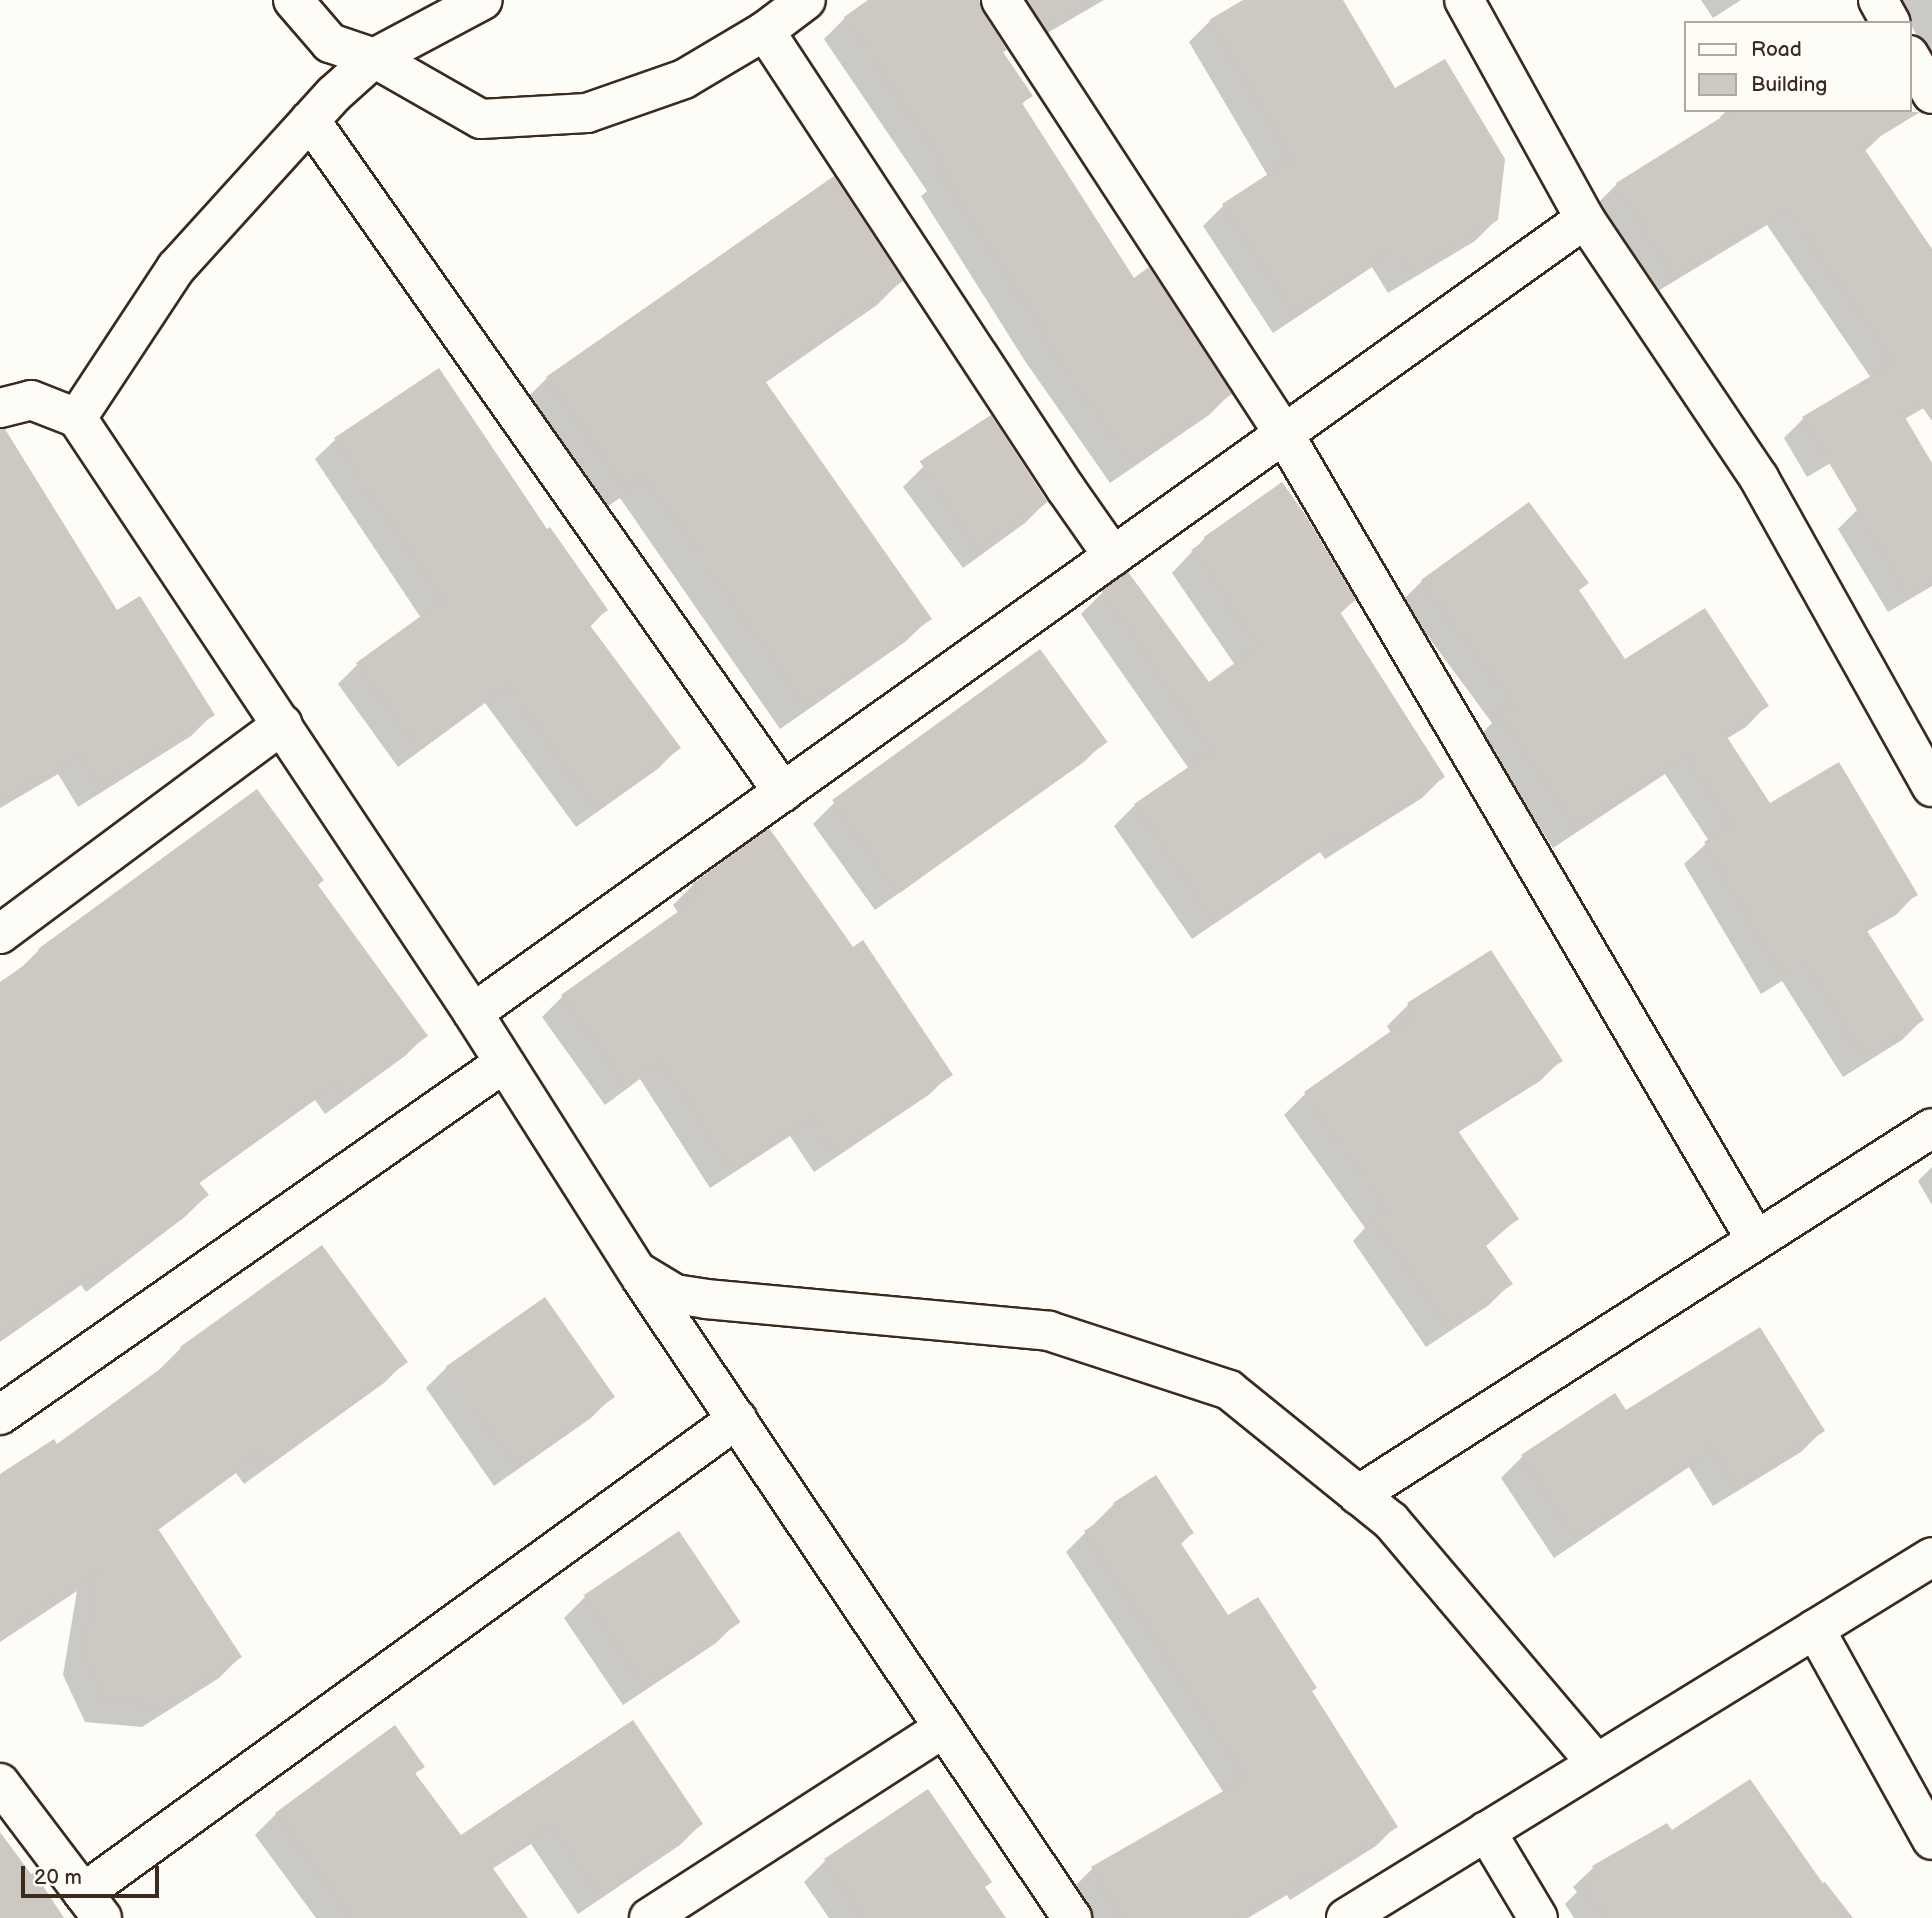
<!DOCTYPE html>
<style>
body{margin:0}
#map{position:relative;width:1932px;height:1918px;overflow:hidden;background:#fdfcf7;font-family:"Balsamiq Sans",sans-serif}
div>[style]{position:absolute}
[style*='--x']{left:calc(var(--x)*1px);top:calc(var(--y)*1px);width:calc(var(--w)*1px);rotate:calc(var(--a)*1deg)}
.shadow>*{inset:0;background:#0003}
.building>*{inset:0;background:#cdc8c2;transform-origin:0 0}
.roads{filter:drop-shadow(2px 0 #3b2a1e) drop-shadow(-2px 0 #3b2a1e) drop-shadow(0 2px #3b2a1e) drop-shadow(0 -2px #3b2a1e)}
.minor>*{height:38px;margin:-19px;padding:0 19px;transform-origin:19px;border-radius:19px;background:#fdfcf7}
span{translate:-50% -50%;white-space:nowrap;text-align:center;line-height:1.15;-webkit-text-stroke:5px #fdfcf7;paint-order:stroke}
.legend{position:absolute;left:1684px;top:21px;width:228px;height:91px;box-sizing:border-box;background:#fdfcf7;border:2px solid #afa8a0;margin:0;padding:9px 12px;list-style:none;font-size:21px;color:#3b2a1e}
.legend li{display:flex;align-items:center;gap:14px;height:35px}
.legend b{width:35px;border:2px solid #afa8a0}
.scale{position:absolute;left:21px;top:1866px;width:138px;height:32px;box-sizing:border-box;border:4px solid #3b2a1e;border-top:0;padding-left:9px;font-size:21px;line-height:24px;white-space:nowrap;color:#3b2a1e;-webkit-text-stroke:5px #fdfcf7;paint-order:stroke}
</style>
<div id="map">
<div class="shadow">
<div style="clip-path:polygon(872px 0,966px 0,1031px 95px,1021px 105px,1133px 280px,1230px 394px,1209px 415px,1110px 483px,1025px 361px,921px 196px,927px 191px,824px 39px,845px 18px)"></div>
<div style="clip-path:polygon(1013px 0,1104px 0,1037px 39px)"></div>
<div style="clip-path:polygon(1246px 0,1341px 0,1395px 91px,1497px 219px,1475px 241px,1388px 293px,1372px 267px,1273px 333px,1203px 226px,1224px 205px,1268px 176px,1189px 42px,1210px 21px)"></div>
<div style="clip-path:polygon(1701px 0,1741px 0,1713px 18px)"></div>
<div style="clip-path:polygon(1865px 0,1932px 0,1932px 64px,1900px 4px)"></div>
<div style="clip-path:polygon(1727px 110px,1873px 110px,1886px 131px,1864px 152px,1932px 252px,1932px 403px,1807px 477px,1784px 438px,1803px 419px,1871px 378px,1767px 225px,1653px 294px,1598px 203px,1617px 184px,1721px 120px,1720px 117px)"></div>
<div style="clip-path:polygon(901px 281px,877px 305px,765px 383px,929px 619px,905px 642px,780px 729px,620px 498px,601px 511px,523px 402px,547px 378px)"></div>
<div style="clip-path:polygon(335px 440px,547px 531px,606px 610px,590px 627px,678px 748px,659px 768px,576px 827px,485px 703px,398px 767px,338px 684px,358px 664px,421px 618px,315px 459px)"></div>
<div style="clip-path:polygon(0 452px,117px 613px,212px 715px,191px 736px,78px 807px,58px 774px,0 808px)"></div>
<div style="clip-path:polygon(924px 466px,1046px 502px,1025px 523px,963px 568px,903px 487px)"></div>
<div style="clip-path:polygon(1932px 471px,1932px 586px,1888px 612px,1838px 529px,1857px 510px)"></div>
<div style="clip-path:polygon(1205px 538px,1354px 600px,1340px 614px,1443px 777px,1422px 798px,1325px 859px,1320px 852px,1192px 939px,1114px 826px,1135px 805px,1189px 769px,1081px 614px,1102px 593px,1209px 684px,1235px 665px,1172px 573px)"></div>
<div style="clip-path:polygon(1422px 581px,1587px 582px,1578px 591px,1624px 662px,1766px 706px,1746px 727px,1726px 739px,1769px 805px,1916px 894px,1896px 915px,1866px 932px,1922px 1020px,1902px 1040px,1843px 1077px,1782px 981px,1761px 994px,1684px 864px,1709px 841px,1665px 774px,1553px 848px,1480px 735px,1492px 723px,1402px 601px)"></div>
<div style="clip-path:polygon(1040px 651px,1105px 741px,1084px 762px,875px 910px,813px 824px,834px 803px)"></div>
<div style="clip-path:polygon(316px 885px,426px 1035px,405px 1056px,325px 1114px,315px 1100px,198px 1184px,207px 1195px,186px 1216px,86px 1292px,81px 1285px,0 1342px,0 983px,19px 970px,39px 950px)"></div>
<div style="clip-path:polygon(693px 885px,852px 950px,950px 1074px,930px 1094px,814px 1172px,790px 1136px,710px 1188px,640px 1079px,605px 1105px,542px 1017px,562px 997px,679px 914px,673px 905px)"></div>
<div style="clip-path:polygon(1491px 952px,1561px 1060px,1540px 1081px,1457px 1133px,1517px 1219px,1485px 1247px,1510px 1284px,1489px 1305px,1426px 1347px,1353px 1241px,1365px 1228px,1284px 1115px,1305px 1094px,1391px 1033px,1387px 1026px,1408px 1005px)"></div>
<div style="clip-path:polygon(1932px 1167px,1932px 1205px,1918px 1181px)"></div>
<div style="clip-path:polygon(544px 1299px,612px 1397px,591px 1418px,494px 1486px,426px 1388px,447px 1367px)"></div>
<div style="clip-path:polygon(181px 1348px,405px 1362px,384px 1383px,244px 1484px,236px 1473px,158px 1530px,240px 1657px,219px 1678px,142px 1727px,85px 1722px,63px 1675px,77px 1591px,0 1642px,0 1476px,56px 1446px,160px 1369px)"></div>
<div style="clip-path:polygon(1625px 1412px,1822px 1431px,1801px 1452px,1713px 1506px,1689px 1467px,1554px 1558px,1501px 1478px,1522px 1457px)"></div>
<div style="clip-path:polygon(1114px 1504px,1192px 1533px,1180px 1545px,1228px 1618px,1396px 1826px,1376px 1846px,1290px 1900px,1287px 1895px,1248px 1918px,1090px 1918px,1072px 1889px,1092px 1869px,1224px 1793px,1066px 1552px)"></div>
<div style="clip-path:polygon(678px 1534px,737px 1622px,716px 1643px,623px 1705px,564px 1618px,585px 1597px)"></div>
<div style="clip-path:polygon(632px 1722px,701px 1824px,680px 1845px,578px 1914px,531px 1844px,492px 1869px,521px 1918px,316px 1918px,255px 1835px,276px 1814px,422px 1766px,414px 1775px,460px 1838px)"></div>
<div style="clip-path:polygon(1666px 1825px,1671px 1833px,1821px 1884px,1825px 1882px,1853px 1918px,1574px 1918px,1565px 1904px,1577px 1892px,1573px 1887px,1593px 1868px)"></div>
<div style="clip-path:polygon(825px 1861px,984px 1888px,1004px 1918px,829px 1918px,804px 1882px)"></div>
</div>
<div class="building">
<div style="clip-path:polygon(868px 0,979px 0,983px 12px,1007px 50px,1003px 52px,1033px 96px,1022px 103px,1134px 278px,1149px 267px,1232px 394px,1131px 463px,1045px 339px,1047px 337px,941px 173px,947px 170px,844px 17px)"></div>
<div style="clip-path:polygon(1027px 0,1092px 0,1045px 27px)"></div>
<div style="clip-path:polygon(1243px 0,1343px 0,1395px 88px,1445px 59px,1505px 159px,1498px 220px,1409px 273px,1394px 248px,1294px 313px,1222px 204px,1291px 159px,1209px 20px)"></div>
<div style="clip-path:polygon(1733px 110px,1920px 112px,1863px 147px,1932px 249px,1932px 421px,1920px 404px,1903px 414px,1932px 463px,1932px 580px,1907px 595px,1802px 417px,1893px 363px,1787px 208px,1673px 276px,1616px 183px)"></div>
<div style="clip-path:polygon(834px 176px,903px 281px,763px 378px,932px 619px,805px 706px,644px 475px,626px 489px,546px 377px)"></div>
<div style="clip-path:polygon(439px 368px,547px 529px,550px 527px,608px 610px,589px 624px,681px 748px,597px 809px,506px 684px,418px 748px,356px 663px,443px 600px,334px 438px)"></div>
<div style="left:991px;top:415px;width:104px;height:85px;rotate:57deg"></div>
<div style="clip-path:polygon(0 429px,5px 429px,117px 610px,140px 596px,215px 715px,100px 787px,80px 754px,0 801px)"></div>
<div style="clip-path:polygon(1282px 482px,1306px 516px,1356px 600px,1340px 612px,1445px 777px,1347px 840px,1342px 833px,1213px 920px,1134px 804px,1212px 751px,1101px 591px,1128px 572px,1209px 682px,1258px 646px,1191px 550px,1206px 540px,1204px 537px)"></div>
<div style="clip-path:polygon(1529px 502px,1589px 583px,1579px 590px,1625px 659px,1705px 608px,1769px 706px,1725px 734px,1770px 803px,1839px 762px,1918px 895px,1864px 926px,1924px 1020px,1864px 1058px,1803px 962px,1782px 975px,1704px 842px,1732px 825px,1686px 755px,1574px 828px,1499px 713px,1513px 704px,1421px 580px)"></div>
<div style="left:1040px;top:649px;width:115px;height:257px;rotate:54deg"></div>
<div style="clip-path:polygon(257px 789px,324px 880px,318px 885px,428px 1036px,347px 1094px,337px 1080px,198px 1181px,209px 1195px,107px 1272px,103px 1265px,0 1338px,0 982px,42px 953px,38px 949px)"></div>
<div style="clip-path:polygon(769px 828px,853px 947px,863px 940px,953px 1075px,835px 1153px,811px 1118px,731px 1169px,661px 1061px,626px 1086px,561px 995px,700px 896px,692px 884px)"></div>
<div style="clip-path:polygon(1491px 950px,1563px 1061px,1456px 1128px,1519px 1219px,1484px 1243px,1513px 1284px,1448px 1328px,1373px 1218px,1387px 1209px,1304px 1092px,1414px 1015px,1407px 1003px)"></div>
<div style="clip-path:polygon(322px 1245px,408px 1362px,266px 1465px,258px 1453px,157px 1527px,242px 1657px,165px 1706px,106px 1701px,83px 1653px,97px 1572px,0 1636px,0 1474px,54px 1439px,57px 1444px,184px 1352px,180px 1347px)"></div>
<div style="left:545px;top:1297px;width:122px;height:121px;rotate:55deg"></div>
<div style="clip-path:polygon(1760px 1327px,1825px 1431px,1735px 1486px,1711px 1447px,1576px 1538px,1521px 1455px,1615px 1393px,1626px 1410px)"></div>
<div style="clip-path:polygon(1156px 1475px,1194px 1533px,1180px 1542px,1228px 1615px,1258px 1597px,1317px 1688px,1312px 1691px,1398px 1827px,1310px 1881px,1307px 1877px,1236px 1918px,1122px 1918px,1091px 1867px,1246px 1778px,1084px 1531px,1118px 1509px,1113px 1503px)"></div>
<div style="left:679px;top:1531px;width:110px;height:115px;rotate:56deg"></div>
<div style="clip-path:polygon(633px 1720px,703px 1824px,600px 1894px,552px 1824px,490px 1864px,528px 1918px,352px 1918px,275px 1813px,395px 1725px,425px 1767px,415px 1773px,461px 1835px)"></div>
<div style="clip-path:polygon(1750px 1779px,1847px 1918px,1605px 1918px,1583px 1883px,1597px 1875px,1592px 1866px,1667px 1823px,1672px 1830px)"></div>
<div style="clip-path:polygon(928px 1789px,992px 1882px,985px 1887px,1006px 1918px,864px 1918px,824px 1859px)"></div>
<div style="clip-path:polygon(0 1832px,31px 1874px,34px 1872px,64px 1918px,0 1918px)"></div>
</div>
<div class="roads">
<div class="minor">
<div style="--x:293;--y:0;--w:57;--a:49.3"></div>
<div style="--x:330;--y:43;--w:46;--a:18.8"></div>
<div style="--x:374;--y:58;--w:123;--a:-28"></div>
<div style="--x:1001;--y:0;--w:518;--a:56.89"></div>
<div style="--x:1284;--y:434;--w:934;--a:59.65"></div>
<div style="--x:1878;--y:0;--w:26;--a:61"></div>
<div style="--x:765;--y:31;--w:548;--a:56.69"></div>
<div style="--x:1066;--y:489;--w:82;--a:55"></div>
<div style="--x:1909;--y:55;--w:45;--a:59.5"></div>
<div style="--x:310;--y:120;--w:822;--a:54.86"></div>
<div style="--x:1585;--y:219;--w:312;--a:56.1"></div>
<div style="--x:1759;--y:478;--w:354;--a:60.8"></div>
<div style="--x:0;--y:408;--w:32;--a:-14"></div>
<div style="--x:31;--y:400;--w:49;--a:21.4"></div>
<div style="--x:77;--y:418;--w:715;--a:56.35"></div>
<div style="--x:473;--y:1013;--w:306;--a:57.6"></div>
<div style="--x:637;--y:1271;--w:44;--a:31.2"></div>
<div style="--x:675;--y:1294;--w:31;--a:9"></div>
<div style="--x:706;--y:1299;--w:344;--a:5.3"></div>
<div style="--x:1049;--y:1331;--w:189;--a:18.1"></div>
<div style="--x:1229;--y:1390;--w:208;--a:39"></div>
<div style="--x:1391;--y:1521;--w:317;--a:49.7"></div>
<div style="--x:77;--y:418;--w:180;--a:-56.6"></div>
<div style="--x:176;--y:268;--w:235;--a:-47.8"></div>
<div style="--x:334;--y:94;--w:54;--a:-42"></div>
<div style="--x:374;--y:58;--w:123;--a:29.7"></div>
<div style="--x:481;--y:119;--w:106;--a:-3.2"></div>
<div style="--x:587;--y:113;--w:103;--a:-19.3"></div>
<div style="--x:684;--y:79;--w:94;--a:-30.7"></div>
<div style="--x:765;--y:31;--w:51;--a:-37.1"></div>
<div style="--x:0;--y:934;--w:352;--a:-36.6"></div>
<div style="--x:473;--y:1013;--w:1366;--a:-35.53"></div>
<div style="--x:1585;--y:219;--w:250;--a:-118.9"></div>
<div style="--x:641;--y:1278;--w:772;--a:56.04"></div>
<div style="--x:0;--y:1415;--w:615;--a:-34.93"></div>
<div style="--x:1358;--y:1495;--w:681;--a:-32.59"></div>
<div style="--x:1815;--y:1629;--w:241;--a:61"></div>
<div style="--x:0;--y:1783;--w:169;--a:52.9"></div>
<div style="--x:1486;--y:1831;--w:101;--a:59.1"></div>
<div style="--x:83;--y:1893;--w:808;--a:-35.93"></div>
<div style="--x:649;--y:1918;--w:351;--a:-32.8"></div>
<div style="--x:1346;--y:1918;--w:688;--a:-31.63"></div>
</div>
</div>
<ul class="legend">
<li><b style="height:9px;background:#fdfcf7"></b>Road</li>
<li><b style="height:19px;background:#cdc8c2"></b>Building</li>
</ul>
<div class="scale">20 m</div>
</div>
